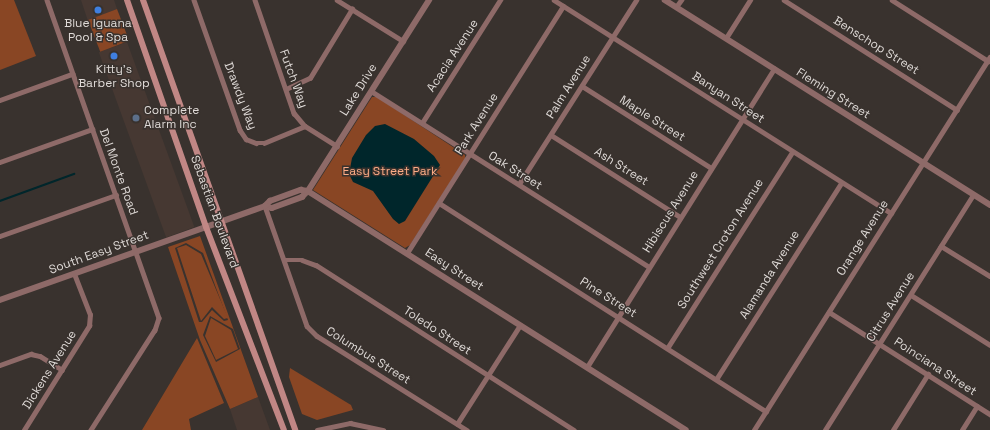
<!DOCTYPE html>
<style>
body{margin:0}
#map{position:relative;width:990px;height:430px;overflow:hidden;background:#39322e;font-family:"Space Grotesk",sans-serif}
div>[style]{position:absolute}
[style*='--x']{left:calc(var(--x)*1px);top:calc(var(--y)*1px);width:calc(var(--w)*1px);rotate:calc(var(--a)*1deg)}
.built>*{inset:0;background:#463832;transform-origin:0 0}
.green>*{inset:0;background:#894624;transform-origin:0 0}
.water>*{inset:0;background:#00262b}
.stream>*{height:1.5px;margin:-0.75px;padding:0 0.75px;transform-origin:0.75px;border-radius:0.75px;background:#00262b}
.minor>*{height:4.5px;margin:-2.25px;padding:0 2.25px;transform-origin:2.25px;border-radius:2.25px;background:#8e6a68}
.tertiary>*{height:5.5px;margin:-2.75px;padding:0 2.75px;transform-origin:2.75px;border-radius:2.75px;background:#8e6a68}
.secondary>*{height:6px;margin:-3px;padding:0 3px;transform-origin:3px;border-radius:3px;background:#c18785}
.dots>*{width:11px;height:11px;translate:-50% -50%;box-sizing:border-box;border:2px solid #39322e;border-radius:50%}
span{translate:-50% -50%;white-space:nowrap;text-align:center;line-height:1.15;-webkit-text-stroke:3px #39322e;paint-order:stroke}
.poi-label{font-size:12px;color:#dfdad7}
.left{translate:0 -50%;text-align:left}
.street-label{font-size:12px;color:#dfdad7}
.park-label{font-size:12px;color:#fcac86}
</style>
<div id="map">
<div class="built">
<div style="clip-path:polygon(81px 0,114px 0,117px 9px,88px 21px)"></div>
<div style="left:127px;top:42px;width:197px;height:30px;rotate:70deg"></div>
<div style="clip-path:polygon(258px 397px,270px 430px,237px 430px,230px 409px)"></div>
</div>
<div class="green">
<div style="clip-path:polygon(0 0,14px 0,36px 56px,0 70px)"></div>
<div style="left:117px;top:9px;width:34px;height:31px;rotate:69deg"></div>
<div style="clip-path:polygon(372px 97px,377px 97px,465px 155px,465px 159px,410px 245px,405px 248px,313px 190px)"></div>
<div style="clip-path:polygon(evenodd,200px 236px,258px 397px,230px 409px,200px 340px,168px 247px,200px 236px,186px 243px,203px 253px,228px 320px,224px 321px,212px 310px,202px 322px,199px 322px,175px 248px,186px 243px,200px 236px,210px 316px,233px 329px,240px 349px,216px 362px,203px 335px,210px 316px)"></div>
<div style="clip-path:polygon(186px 245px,201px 254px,228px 318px,224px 319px,212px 307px,201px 321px,177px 248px)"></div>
<div style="clip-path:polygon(211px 318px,231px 330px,238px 349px,216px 360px,205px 336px)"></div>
<div style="clip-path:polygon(197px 338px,224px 403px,189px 419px,191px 430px,142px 430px)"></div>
<div style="clip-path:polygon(290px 368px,351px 405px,353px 410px,317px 420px,302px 414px,289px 377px)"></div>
</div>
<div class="water">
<div style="clip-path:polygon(385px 124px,414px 139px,434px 156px,440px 165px,405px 221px,399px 224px,393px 219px,373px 191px,353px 182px,349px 174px,352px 158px,366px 135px,375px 126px)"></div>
</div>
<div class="stream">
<div style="--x:0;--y:201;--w:79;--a:-20"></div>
</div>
<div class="minor">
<div style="--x:47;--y:0;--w:337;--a:70.6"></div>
<div style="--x:159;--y:318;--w:13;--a:108"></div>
<div style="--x:155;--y:330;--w:119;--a:122.6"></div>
<div style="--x:194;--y:0;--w:138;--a:70.5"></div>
<div style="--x:240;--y:130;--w:11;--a:56"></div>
<div style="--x:246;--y:139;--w:11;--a:22"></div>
<div style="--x:256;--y:143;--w:8;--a:0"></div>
<div style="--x:264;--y:143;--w:44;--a:-22.5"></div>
<div style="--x:255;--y:0;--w:120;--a:71"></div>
<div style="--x:294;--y:113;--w:17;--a:50"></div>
<div style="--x:305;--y:126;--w:38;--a:32"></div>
<div style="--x:337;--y:0;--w:78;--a:31.8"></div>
<div style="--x:554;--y:0;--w:399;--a:32.3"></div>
<div style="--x:784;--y:0;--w:205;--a:32.4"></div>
<div style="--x:892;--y:0;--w:114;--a:32.4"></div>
<div style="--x:676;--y:7;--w:9;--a:-54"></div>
<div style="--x:726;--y:38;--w:45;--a:-57.7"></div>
<div style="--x:582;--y:86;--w:153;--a:32.4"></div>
<div style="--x:286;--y:89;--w:26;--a:-25"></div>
<div style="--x:310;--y:78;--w:81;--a:-58.7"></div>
<div style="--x:371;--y:91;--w:329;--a:32.3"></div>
<div style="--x:0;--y:100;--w:77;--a:-19.9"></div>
<div style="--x:422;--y:123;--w:146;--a:-57.6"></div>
<div style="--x:551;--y:135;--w:153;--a:32.4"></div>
<div style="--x:0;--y:162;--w:98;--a:-19.7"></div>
<div style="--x:519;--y:184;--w:218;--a:-57.5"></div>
<div style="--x:439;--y:203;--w:388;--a:32.5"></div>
<div style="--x:265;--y:206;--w:127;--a:70.7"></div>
<div style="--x:307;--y:326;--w:14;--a:45"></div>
<div style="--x:317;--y:336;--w:177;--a:32.1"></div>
<div style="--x:0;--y:236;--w:123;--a:-19.5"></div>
<div style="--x:941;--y:246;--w:57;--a:31.5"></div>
<div style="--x:407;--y:253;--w:292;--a:-57.7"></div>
<div style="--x:285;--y:260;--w:17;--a:0"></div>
<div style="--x:302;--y:260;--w:15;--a:20"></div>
<div style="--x:316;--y:265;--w:306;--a:32.6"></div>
<div style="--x:911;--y:295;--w:93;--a:32.3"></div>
<div style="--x:829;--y:312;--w:191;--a:32.4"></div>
<div style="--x:668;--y:347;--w:231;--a:-57.5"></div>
<div style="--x:0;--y:365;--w:33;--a:-20"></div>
<div style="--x:31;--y:354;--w:9;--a:13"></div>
<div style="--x:40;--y:356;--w:26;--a:32"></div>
<div style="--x:587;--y:367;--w:352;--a:-57.9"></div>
<div style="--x:717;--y:378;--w:231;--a:-57.5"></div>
<div style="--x:457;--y:424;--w:117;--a:-57.5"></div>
<div style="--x:24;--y:430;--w:123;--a:-58"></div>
<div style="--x:89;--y:326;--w:11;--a:-85"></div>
<div style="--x:90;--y:315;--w:44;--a:-111.3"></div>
<div style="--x:317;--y:430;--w:34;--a:-12"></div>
<div style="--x:350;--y:423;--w:34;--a:12"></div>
<div style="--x:754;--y:430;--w:441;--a:-57.7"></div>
<div style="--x:825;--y:430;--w:278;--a:-57.8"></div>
<div style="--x:893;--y:430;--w:66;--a:-58"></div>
<div style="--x:962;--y:430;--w:28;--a:-58"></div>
</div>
<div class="tertiary">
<div style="--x:665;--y:0;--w:384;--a:32.2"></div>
<div style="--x:265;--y:206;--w:7;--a:16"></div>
<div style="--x:272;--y:208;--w:32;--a:-20"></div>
<div style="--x:302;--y:197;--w:8;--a:-45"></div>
<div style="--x:308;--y:191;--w:226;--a:-57.6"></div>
<div style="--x:0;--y:300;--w:281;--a:-19.5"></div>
<div style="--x:265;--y:206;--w:7;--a:-45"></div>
<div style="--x:270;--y:201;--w:33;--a:-20"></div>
<div style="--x:301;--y:190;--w:7;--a:8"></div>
<div style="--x:308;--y:191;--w:447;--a:32.3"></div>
</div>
<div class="secondary">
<div style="--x:127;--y:0;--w:240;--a:70.8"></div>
<div style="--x:206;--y:227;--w:217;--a:69"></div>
<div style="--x:143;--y:0;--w:456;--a:70.5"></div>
</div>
<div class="dots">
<div style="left:98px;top:10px;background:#3f7fe0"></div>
<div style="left:114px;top:56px;background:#3f7fe0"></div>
<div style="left:136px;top:118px;background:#5c6f8a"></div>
</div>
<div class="poi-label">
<span style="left:98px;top:31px">Blue Iguana<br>Pool &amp; Spa</span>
<span style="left:114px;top:77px">Kitty's<br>Barber Shop</span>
<span class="left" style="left:144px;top:118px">Complete<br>Alarm Inc</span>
</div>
<div class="street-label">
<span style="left:876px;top:46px;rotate:32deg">Benschop Street</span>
<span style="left:453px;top:56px;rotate:-57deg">Acacia Avenue</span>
<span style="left:293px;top:79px;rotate:70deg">Futch Way</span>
<span style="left:569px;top:87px;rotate:-58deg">Palm Avenue</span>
<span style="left:359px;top:90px;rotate:-58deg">Lake Drive</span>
<span style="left:833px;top:94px;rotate:32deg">Fleming Street</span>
<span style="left:240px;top:96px;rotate:69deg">Drawdy Way</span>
<span style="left:728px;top:98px;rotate:33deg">Banyan Street</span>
<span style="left:652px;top:119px;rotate:32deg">Maple Street</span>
<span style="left:477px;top:124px;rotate:-58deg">Park Avenue</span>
<span style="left:621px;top:167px;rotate:32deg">Ash Street</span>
<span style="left:515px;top:171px;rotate:32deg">Oak Street</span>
<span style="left:118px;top:172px;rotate:70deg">Del Monte Road</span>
<span style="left:214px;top:212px;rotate:70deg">Sebastian Boulevard</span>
<span style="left:671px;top:212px;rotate:-58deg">Hibiscus Avenue</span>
<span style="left:863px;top:238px;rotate:-58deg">Orange Avenue</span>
<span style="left:721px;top:244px;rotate:-58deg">Southwest Croton Avenue</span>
<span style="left:99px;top:253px;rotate:-20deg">South Easy Street</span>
<span style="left:454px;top:270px;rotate:33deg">Easy Street</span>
<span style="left:770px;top:275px;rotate:-58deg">Alamanda Avenue</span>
<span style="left:608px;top:298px;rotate:32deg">Pine Street</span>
<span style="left:891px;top:307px;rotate:-58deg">Citrus Avenue</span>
<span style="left:437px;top:331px;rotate:33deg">Toledo Street</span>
<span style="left:368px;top:356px;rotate:32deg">Columbus Street</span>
<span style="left:935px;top:367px;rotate:33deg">Poinciana Street</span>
<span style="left:50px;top:370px;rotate:-58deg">Dickens Avenue</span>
</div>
<div class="park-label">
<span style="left:390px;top:172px">Easy Street Park</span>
</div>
</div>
